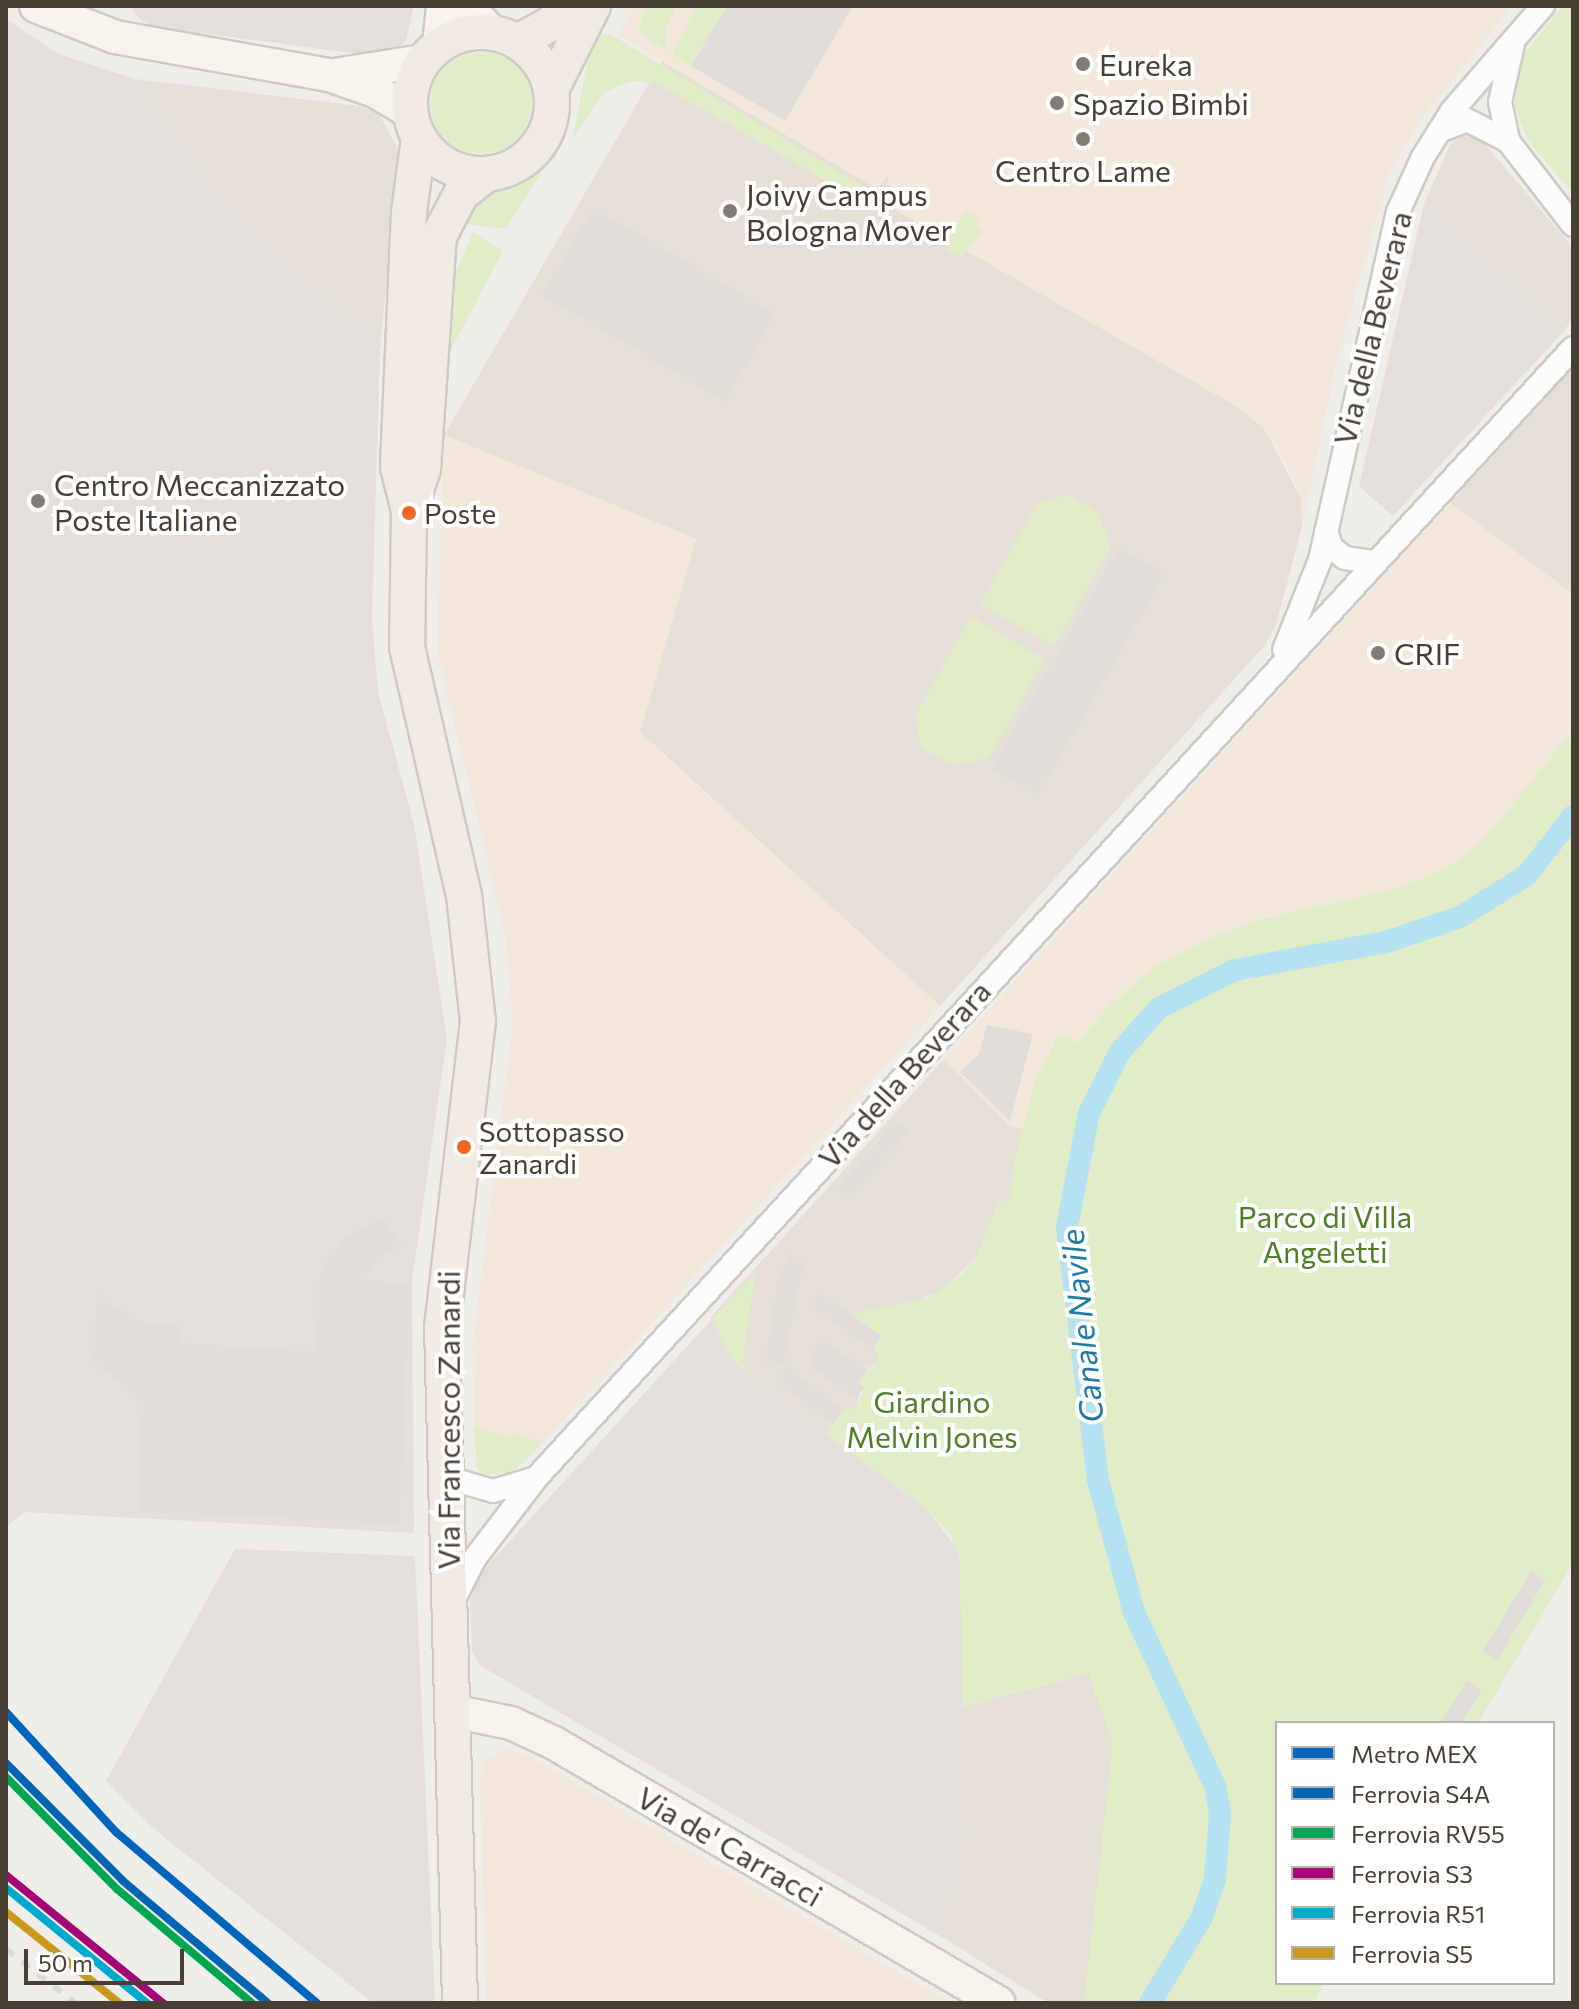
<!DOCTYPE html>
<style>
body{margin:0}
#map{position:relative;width:1579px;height:2009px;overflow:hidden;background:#f0eeea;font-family:Commissioner,sans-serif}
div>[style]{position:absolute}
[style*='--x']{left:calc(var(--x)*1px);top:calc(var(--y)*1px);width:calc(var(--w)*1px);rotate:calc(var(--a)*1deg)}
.residential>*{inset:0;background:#e5dfd6}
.commercial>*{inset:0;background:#f4e8db}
.industrial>*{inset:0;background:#e4dfdb}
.green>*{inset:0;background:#e1edc7}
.round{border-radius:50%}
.parking>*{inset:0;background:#e0ddd8;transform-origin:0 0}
.canal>*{height:22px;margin:-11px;padding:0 11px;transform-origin:11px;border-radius:11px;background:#b5e1f3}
.roads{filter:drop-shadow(2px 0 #cdcac5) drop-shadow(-2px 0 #cdcac5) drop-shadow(0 2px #cdcac5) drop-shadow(0 -2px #cdcac5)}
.street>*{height:22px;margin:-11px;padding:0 11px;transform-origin:11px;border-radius:11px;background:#fdfcfc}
.secondary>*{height:32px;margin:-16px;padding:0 16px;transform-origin:16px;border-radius:16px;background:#f7f4ee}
.primary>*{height:34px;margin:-17px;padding:0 17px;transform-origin:17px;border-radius:17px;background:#f1ebe3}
.primary>.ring{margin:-17px;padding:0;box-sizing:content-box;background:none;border:34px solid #f1ebe3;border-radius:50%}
.rail>*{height:6px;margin-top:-3px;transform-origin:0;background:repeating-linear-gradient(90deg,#d9d9d8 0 10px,transparent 0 20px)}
.rail-1>*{height:8px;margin:-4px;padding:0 4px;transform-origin:4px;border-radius:4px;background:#0066b3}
.rail-2>*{height:8px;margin:-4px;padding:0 4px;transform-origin:4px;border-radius:4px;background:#00a651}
.rail-3>*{height:8px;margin:-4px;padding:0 4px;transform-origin:4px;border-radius:4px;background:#a50575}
.rail-4>*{height:8px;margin:-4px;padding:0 4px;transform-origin:4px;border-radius:4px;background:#00a9ce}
.rail-5>*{height:8px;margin:-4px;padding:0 4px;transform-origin:4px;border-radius:4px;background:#c79a1e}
.metro-1>*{height:8px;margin:-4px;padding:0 4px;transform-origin:4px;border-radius:4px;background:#0065bd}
.dots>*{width:22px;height:22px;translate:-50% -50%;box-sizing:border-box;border:4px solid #fff;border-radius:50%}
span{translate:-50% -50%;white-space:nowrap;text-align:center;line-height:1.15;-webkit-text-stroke:8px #fff;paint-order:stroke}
.bus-label{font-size:28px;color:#483e34}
.left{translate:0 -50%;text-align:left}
.poi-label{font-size:30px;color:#483e34}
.street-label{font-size:30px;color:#483e34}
.park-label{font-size:30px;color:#4e7f22}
.water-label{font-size:32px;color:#207aa4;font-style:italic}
.frame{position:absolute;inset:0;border:8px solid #483e34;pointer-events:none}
.legend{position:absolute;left:1275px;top:1721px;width:280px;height:264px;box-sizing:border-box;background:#fff;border:2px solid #b6b2ae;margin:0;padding:10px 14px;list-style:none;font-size:24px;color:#483e34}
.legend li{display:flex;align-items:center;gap:16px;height:40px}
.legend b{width:40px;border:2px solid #b6b2ae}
.scale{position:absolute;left:24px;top:1949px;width:160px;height:36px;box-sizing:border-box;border:4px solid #483e34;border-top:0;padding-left:10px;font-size:24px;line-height:28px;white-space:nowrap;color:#483e34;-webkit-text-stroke:6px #fff;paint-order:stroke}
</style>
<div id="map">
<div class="residential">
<div style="clip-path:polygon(662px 61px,877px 189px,887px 175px,895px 209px,1236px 406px,1264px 428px,1301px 499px,1302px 526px,1276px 625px,1265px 645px,940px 1006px,640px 732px,696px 539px,444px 435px)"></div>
<div style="clip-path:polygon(135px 79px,359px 106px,379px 114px,399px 151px,380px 350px,370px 333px,277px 258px,217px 191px)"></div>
<div style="clip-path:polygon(1461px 136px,1479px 137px,1573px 248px,1573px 319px,1563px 332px,1424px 204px,1450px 145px)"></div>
<div style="clip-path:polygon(1573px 368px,1573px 594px,1450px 503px)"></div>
<div style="clip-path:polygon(944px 1059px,1009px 1125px,1022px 1129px,1011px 1198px,999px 1203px,977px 1255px,946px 1288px,904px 1307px,851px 1314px,881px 1336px,879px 1359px,866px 1371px,856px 1409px,843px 1410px,827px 1434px,730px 1361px,710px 1318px)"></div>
<div style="clip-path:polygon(1089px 1673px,1113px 1743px,1107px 1830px,1084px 2003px,1048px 2003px,945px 1939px,970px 1825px,956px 1800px,963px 1707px)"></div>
</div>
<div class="commercial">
<div style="clip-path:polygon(636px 6px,1512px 6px,1420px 121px,1390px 171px,1335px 369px,1302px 526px,1301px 499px,1288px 467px,1264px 429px,1236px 406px,894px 209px,887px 176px,877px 189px,618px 35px)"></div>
<div style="clip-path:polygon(444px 435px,696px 539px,640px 732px,940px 1006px,544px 1442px,514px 1434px,512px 1440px,474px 1426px,473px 1342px,513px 1022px,505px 935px,437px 651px)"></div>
<div style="clip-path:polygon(1450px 503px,1573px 594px,1573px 731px,1479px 845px,1444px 869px,1402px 887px,1255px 921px,1209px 939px,1106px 1009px,1076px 1044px,1059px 1035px,1035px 1081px,1022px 1129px,1009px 1125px,944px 1059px)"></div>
<div style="clip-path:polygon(504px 1748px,529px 1756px,950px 2003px,486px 2003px,480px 1777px,484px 1761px)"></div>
</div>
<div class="industrial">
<div style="clip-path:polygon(131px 6px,414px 6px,406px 41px,396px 51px,375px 56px,154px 27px,138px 18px)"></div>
<div style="clip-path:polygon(6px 19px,59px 54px,135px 79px,217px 191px,277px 258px,370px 333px,380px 350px,372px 618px,378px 692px,414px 824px,447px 1039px,412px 1281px,414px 1533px,25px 1512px,6px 1527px)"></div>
<div style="clip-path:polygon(1424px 204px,1563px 332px,1393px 516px,1359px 486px)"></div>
<div style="clip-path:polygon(711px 1320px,730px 1361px,926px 1508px,955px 1546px,960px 1560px,963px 1707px,956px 1800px,970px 1825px,945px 1939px,481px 1666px,472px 1652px,470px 1601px,480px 1574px)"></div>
<div style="clip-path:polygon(235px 1549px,415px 1556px,435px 2003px,373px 2003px,155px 1830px,106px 1781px)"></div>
</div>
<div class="green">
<div style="clip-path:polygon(646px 6px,677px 6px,666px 28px,667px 52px,639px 31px)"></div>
<div style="clip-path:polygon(698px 6px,727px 6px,691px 66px,673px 55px)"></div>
<div style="clip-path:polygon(1563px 6px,1573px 6px,1573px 194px,1528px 140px,1514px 106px,1523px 55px)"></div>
<div style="clip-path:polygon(600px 34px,610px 34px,865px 187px,870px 206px,655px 82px,632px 81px,604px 92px,572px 141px,589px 54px)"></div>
<div class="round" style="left:430px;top:52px;width:102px;height:102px"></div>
<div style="clip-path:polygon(550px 159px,506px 229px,457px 223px,480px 195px,524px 181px)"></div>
<div style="clip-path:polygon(966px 211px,979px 219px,975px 226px,982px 231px,961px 258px,945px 248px,949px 241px,943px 220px,956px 227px)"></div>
<div style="clip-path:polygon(473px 232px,503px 251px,449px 354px,455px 275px)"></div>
<div style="clip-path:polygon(1066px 494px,1098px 513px,1111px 547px,1054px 646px,980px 604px,1037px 505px)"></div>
<div style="clip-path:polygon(971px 617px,1045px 659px,989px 758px,953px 765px,921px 747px,915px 716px)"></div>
<div style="clip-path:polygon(1573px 731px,1573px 1563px,1478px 1723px,1277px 1723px,1277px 1983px,1325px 1983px,1313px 2003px,1084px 2003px,1113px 1743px,1088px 1673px,963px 1707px,960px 1560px,951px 1536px,926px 1508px,827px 1434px,843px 1410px,856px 1408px,865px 1387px,858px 1382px,879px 1359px,874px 1346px,881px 1336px,850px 1314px,928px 1298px,962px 1274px,977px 1255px,999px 1203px,1011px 1197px,1013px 1165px,1035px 1081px,1059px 1034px,1077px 1044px,1106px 1009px,1151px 969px,1209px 939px,1255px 921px,1402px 887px,1444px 869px,1479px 845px)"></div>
<div style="clip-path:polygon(755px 1273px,743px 1360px,747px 1373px,732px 1360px,712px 1318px)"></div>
<div style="clip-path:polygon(474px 1426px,511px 1439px,513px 1434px,544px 1442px,513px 1472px,483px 1476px,477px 1468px)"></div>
</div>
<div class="parking">
<div style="clip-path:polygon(727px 6px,853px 6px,785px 121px,691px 66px)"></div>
<div style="left:593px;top:208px;width:211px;height:101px;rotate:30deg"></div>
<div style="left:1119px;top:548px;width:53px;height:255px;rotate:30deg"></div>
<div style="clip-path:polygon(987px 1025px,1033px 1034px,1010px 1121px,960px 1072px,979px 1054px)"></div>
<div style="left:897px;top:1122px;width:15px;height:87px;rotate:42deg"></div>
<div style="clip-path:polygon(379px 1217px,402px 1242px,373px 1263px,364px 1281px,410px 1283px,399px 1524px,138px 1511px,143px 1402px,94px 1361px,97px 1295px,136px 1321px,179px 1324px,178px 1343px,317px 1352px,320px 1279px,328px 1261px,345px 1239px)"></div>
<div style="clip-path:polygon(788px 1255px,804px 1261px,784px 1363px,766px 1361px,778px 1280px)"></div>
<div style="left:822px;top:1294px;width:72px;height:16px;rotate:35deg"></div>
<div style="clip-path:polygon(820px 1337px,866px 1371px,858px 1382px,865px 1387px,856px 1399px,809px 1365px)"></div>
<div style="left:786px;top:1367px;width:71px;height:17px;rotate:37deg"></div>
<div style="left:1531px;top:1571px;width:17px;height:94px;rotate:31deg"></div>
<div style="clip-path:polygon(1467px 1680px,1482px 1689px,1462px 1723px,1441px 1723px)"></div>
</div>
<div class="canal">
<div style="--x:1150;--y:2003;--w:100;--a:-58.8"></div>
<div style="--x:1202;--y:1917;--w:39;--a:-71"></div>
<div style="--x:1215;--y:1880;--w:67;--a:-85.7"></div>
<div style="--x:1220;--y:1813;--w:27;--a:-100"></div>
<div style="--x:1215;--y:1786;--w:192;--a:-115"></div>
<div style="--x:1134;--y:1612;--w:137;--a:-105.3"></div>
<div style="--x:1098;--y:1480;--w:255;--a:-97"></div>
<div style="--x:1067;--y:1227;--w:116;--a:-79.1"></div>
<div style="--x:1089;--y:1113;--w:67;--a:-63.4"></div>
<div style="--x:1119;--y:1053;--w:60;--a:-48.4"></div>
<div style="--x:1159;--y:1008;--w:85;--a:-26.6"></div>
<div style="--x:1235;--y:970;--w:154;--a:-10.5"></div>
<div style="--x:1386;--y:942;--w:78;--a:-18.7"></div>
<div style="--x:1460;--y:917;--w:79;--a:-32.1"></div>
<div style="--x:1527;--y:875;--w:75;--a:-52.1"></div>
</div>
<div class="roads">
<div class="street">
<div style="--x:1513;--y:44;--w:59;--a:102.6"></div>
<div style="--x:1500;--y:102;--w:40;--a:78"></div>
<div style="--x:1508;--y:141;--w:106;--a:52.3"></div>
<div style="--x:1439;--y:131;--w:30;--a:-21"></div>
<div style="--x:1467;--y:120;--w:46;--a:27.1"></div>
<div style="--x:1326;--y:531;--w:18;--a:71"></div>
<div style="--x:1332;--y:548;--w:16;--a:38"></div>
<div style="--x:1345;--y:558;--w:30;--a:8"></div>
<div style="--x:1284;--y:650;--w:97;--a:-68.2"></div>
<div style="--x:1320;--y:560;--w:357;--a:-77.4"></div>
<div style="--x:1398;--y:212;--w:60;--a:-65.6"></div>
<div style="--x:1423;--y:157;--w:54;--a:-57.8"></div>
<div style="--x:1452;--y:111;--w:139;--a:-49.1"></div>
<div style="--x:445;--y:1477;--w:50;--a:16.3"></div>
<div style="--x:493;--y:1491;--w:45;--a:-16.8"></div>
<div style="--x:453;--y:1601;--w:48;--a:-62.9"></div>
<div style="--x:475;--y:1558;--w:102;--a:-52.6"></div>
<div style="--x:537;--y:1477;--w:1532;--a:-47.46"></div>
</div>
<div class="secondary">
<div style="--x:36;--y:6;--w:85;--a:21.4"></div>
<div style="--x:115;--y:37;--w:217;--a:10.1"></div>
<div style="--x:329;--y:75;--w:49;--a:19.2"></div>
<div style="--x:375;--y:91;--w:41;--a:31"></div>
<div style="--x:467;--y:6;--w:35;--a:47"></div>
<div style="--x:439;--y:45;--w:39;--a:-84"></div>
<div style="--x:340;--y:74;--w:84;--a:-8.9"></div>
<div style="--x:452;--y:1711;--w:60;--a:11.5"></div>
<div style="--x:511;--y:1723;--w:47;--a:24.9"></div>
<div style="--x:554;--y:1743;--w:515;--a:30.3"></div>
</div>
<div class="primary">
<div class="ring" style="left:410px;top:32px;width:108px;height:108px"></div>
<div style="--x:518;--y:42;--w:39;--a:-29"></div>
<div style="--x:552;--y:23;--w:23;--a:-47"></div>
<div style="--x:551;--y:90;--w:94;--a:-63.4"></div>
<div style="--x:419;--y:138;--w:76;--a:97.6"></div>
<div style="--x:409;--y:213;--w:254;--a:92.5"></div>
<div style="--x:398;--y:467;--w:45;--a:76"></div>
<div style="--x:409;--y:511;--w:136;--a:90.8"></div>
<div style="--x:407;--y:647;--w:254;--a:77.1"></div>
<div style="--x:464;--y:895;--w:127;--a:83.7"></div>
<div style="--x:478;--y:1021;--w:309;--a:96.7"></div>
<div style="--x:442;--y:1328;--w:675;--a:88.47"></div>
<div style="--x:409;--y:511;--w:44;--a:-71.6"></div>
<div style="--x:423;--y:469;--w:234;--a:-86.1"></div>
<div style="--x:439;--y:236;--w:47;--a:-62.4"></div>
<div style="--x:461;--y:194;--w:33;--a:-38"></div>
</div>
</div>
<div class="rail">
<div style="--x:6;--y:1949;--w:88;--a:38"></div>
</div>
<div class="rail-1">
<div style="--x:6;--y:1763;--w:166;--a:45.2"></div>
<div style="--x:123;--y:1881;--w:189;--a:40.1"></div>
</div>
<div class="rail-2">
<div style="--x:6;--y:1777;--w:158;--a:45.3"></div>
<div style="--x:117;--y:1889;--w:177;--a:40.2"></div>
</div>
<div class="rail-3">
<div style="--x:6;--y:1875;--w:203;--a:39.2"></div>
</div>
<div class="rail-4">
<div style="--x:6;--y:1888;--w:182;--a:39.2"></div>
</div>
<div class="rail-5">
<div style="--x:6;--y:1912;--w:145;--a:38.8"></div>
</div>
<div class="metro-1">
<div style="--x:6;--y:1712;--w:163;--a:47.5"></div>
<div style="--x:116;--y:1832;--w:264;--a:40.4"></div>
</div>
<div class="dots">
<div style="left:1083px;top:64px;background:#837c74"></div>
<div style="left:1057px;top:103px;background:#837c74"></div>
<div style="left:1083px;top:139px;background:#837c74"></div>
<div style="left:730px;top:211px;background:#837c74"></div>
<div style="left:38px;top:501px;background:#837c74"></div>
<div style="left:409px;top:513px;background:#f26522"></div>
<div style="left:1378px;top:653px;background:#837c74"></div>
<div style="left:464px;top:1147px;background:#f26522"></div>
</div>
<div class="bus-label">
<span class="left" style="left:424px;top:513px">Poste</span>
<span class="left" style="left:479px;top:1147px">Sottopasso<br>Zanardi</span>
</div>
<div class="poi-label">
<span class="left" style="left:1099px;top:64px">Eureka</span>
<span class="left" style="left:1073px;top:103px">Spazio Bimbi</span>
<span style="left:1083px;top:170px">Centro Lame</span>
<span class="left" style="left:746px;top:211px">Joivy Campus<br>Bologna Mover</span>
<span class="left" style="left:54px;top:501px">Centro Meccanizzato<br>Poste Italiane</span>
<span class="left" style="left:1394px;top:653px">CRIF</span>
</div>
<div class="street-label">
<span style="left:1372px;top:328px;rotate:-76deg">Via della Beverara</span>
<span style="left:904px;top:1074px;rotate:-48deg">Via della Beverara</span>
<span style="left:448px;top:1420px;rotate:-90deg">Via Francesco Zanardi</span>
<span style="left:730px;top:1846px;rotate:30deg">Via de' Carracci</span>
</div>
<div class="park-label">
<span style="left:1325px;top:1233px">Parco di Villa<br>Angeletti</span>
<span style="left:932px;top:1418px">Giardino<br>Melvin Jones</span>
</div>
<div class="water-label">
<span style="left:1081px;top:1326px;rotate:-96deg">Canale Navile</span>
</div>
<div class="frame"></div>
<ul class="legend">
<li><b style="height:10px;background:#0065bd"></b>Metro MEX</li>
<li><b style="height:10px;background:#0066b3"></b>Ferrovia S4A</li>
<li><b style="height:10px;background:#00a651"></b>Ferrovia RV55</li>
<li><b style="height:10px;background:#a50575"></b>Ferrovia S3</li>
<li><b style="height:10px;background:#00a9ce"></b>Ferrovia R51</li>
<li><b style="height:10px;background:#c79a1e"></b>Ferrovia S5</li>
</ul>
<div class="scale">50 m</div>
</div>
